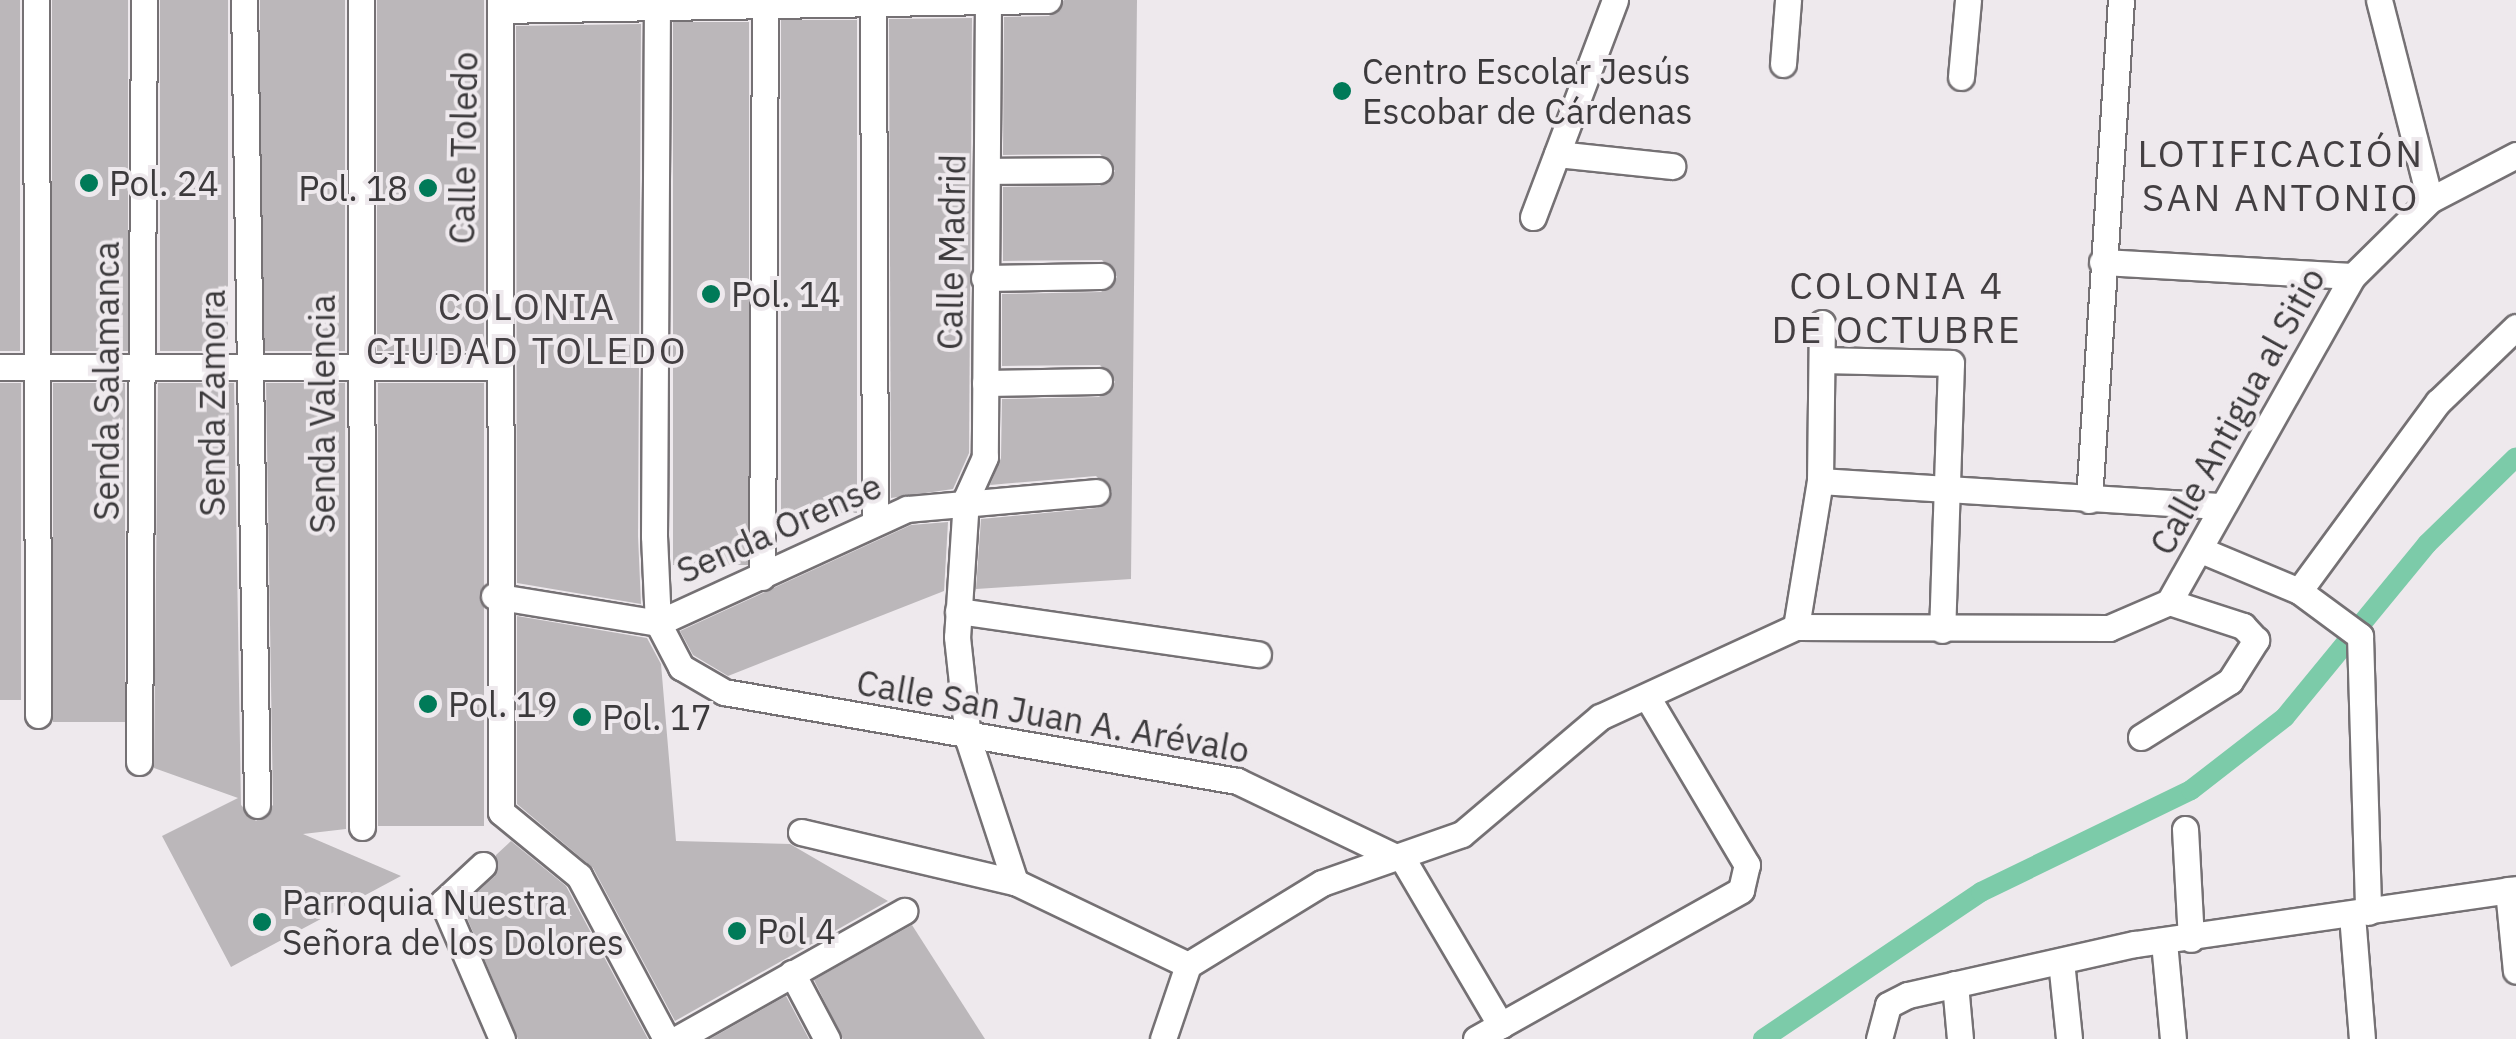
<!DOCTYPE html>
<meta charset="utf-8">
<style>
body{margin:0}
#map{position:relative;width:2516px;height:1039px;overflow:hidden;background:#eee9ed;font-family:"IBM Plex Sans",sans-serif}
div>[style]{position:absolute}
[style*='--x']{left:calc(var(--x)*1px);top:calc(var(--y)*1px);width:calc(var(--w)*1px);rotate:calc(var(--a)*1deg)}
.canal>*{height:20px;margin:-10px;padding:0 10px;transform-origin:10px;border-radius:10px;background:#7ccba9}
.building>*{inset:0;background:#bbb7ba;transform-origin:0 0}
.roads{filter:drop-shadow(2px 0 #757174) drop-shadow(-2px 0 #757174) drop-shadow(0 2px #757174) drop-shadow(0 -2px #757174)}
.minor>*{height:25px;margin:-12.5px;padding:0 12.5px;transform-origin:12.5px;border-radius:12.5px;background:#fff}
.dots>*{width:28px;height:28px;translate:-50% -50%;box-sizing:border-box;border:5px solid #eee9ed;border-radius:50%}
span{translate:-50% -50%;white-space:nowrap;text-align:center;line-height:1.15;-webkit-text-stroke:8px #eee9ed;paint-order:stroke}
.poi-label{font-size:35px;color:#3c3a3c}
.left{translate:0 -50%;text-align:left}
.right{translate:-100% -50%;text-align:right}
.street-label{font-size:35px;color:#3c3a3c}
.neighbourhood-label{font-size:38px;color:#433f42;letter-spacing:2.5px}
</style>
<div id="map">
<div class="canal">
<div style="--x:1763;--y:1039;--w:263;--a:-34"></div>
<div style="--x:1981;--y:892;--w:233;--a:-25.9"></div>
<div style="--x:2191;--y:790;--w:119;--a:-37.8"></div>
<div style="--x:2285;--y:717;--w:224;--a:-50.6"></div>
<div style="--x:2427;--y:544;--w:124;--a:-44.3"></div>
</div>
<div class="building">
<div style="left:20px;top:0;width:351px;height:20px;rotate:90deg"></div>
<div style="left:52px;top:0;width:76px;height:351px"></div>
<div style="left:160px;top:0;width:68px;height:351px"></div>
<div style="left:260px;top:0;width:85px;height:351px"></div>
<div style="left:377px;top:0;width:107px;height:351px"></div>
<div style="clip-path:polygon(1064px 0,1137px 0,1131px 579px,976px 589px,981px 519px,1097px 508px,1112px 492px,1096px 476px,990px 485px,1001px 458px,1002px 399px,1099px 397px,1115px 382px,1100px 365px,1002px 366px,1002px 294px,1101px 292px,1117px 277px,1102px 260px,1003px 261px,1003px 187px,1100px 186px,1115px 171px,1100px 154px,1003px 155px,1004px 17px,1049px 16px)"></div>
<div style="clip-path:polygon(972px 18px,969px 453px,953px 489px,891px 498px,889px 19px)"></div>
<div style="left:857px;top:20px;width:493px;height:76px;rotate:90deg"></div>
<div style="left:749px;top:22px;width:543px;height:76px;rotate:90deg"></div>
<div style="clip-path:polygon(641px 24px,638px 536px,641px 604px,517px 583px,516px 26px)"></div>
<div style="left:0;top:383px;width:21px;height:317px"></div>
<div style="left:53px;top:383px;width:72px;height:339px"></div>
<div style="clip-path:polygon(158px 383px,234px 383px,241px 805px,256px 821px,273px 805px,266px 383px,345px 383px,346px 829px,303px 834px,401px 876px,231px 967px,162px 836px,238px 798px,154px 768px)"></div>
<div style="left:378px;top:383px;width:106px;height:443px"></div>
<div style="clip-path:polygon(948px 522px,944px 591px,728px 676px,693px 655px,680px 631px,911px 525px)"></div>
<div style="clip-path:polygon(517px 616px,647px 638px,661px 664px,676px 841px,790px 844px,888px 901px,675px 1021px,593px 868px,517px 804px)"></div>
<div style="clip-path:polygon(511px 841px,566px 886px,648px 1039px,518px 1039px,462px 906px,495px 876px,496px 855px)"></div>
<div style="clip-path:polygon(912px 925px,985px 1039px,843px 1039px,814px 980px)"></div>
<div style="clip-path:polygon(786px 996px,809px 1039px,710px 1039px)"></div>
</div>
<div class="roads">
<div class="minor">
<div style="--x:36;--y:0;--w:715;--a:89.84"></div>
<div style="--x:244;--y:0;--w:805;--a:89.07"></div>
<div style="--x:361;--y:0;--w:827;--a:89.93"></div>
<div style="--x:500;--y:0;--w:812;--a:89.93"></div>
<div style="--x:501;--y:812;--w:101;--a:39.4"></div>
<div style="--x:579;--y:876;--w:185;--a:61.9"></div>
<div style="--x:657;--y:0;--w:536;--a:90.32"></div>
<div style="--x:654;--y:536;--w:87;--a:87.4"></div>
<div style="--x:658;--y:623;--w:50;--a:62.4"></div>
<div style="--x:681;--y:667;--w:50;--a:30.2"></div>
<div style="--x:724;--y:692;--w:521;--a:9.84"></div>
<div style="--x:1237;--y:781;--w:185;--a:25.6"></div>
<div style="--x:873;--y:0;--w:522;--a:89.78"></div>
<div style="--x:988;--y:0;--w:457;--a:90.4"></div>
<div style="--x:985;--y:457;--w:46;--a:114.3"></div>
<div style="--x:966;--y:499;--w:138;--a:93.7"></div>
<div style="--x:957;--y:637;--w:103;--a:83.8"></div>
<div style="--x:968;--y:739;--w:151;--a:71.8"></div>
<div style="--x:2379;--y:0;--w:206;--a:75.7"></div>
<div style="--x:500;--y:10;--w:548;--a:-1.05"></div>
<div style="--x:1783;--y:64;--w:64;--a:-85.5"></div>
<div style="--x:1961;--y:77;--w:77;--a:-84.8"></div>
<div style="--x:1557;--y:154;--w:116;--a:6"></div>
<div style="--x:987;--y:171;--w:112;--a:-0.5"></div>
<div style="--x:1533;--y:217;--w:232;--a:-69.3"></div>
<div style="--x:2102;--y:262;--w:251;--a:3.2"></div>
<div style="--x:984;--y:278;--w:117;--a:-1"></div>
<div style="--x:1823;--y:360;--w:128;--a:1.3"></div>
<div style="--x:1951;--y:363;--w:267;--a:91.9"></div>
<div style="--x:0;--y:367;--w:497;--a:0"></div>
<div style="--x:985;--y:383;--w:114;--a:-1"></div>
<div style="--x:1820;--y:481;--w:399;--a:3.6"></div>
<div style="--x:2089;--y:500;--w:501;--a:-86.34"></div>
<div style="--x:2201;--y:550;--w:106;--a:22.7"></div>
<div style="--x:2299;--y:591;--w:235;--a:-53.7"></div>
<div style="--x:2438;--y:402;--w:108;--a:-43.9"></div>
<div style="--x:762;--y:577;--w:577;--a:-89.7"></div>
<div style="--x:2299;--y:591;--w:76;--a:36.4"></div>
<div style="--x:2360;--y:636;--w:276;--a:88.3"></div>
<div style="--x:494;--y:596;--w:166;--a:9.3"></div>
<div style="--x:658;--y:623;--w:274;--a:-24.6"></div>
<div style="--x:907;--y:509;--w:190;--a:-5.1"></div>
<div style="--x:958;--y:611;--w:303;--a:8.2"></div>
<div style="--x:1796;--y:627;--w:148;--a:-80.7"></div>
<div style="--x:1820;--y:481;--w:158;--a:-89.3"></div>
<div style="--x:2141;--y:737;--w:105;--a:-32.2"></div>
<div style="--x:2230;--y:681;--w:49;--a:-57.6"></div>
<div style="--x:2256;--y:640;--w:19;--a:-133"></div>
<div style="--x:2243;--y:626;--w:78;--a:-162"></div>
<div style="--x:139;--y:762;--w:762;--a:-89.62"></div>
<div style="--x:2185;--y:829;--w:110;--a:86.9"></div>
<div style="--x:801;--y:832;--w:220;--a:13.2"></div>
<div style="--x:1015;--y:882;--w:192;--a:25.6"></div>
<div style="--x:1404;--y:861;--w:191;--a:59.5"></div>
<div style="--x:483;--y:865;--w:54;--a:137.2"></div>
<div style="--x:443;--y:902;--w:149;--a:66.7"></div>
<div style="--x:2508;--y:890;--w:81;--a:84.4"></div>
<div style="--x:2352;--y:915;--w:124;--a:85.4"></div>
<div style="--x:2164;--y:942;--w:97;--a:84.7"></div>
<div style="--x:2061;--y:961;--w:78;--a:84.1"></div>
<div style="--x:1188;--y:965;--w:157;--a:-31.5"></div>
<div style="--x:1322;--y:883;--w:148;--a:-19.3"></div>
<div style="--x:1462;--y:834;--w:181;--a:-40.3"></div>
<div style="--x:1600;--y:717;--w:216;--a:-24.7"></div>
<div style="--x:1796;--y:627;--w:313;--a:0.2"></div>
<div style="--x:2109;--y:628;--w:65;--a:-23.4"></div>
<div style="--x:2169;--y:602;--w:374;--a:-60.6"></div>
<div style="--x:2353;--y:276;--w:108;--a:-44.6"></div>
<div style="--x:2430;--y:200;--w:97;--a:-27.6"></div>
<div style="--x:792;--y:973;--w:75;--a:62.1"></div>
<div style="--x:1955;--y:984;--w:55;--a:84.8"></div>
<div style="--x:677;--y:1039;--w:261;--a:-29.4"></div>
<div style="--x:1163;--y:1039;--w:78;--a:-71.3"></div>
<div style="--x:1476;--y:1039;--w:304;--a:-29.3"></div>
<div style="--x:1741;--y:890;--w:26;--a:-77"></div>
<div style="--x:1747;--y:865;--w:194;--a:-120.7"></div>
<div style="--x:1879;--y:1039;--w:35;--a:-75"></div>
<div style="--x:1888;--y:1005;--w:22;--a:-27"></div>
<div style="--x:1908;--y:995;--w:233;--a:-12.7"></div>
<div style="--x:2135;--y:944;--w:385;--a:-8.2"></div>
</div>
</div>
<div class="dots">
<div style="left:1342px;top:91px;background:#007a58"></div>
<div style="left:89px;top:183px;background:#007a58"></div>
<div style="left:428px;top:188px;background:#007a58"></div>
<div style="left:711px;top:294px;background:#007a58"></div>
<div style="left:428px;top:704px;background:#007a58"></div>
<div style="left:582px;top:717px;background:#007a58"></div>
<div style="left:262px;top:922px;background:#007a58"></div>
<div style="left:737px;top:931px;background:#007a58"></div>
</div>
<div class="poi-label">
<span class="left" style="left:1362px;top:91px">Centro Escolar Jesús<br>Escobar de Cárdenas</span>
<span class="left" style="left:109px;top:183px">Pol. 24</span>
<span class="right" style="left:408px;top:188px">Pol. 18</span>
<span class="left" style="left:731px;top:294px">Pol. 14</span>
<span class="left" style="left:448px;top:704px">Pol. 19</span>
<span class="left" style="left:602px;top:717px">Pol. 17</span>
<span class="left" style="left:282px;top:922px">Parroquia Nuestra<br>Señora de los Dolores</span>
<span class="left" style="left:757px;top:931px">Pol 4</span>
</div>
<div class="street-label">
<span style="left:463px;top:148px;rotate:-89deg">Calle Toledo</span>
<span style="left:951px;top:252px;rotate:-89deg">Calle Madrid</span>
<span style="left:106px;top:381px;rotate:-90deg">Senda Salamanca</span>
<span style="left:212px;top:403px;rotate:-90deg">Senda Zamora</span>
<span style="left:2237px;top:411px;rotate:-61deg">Calle Antigua al Sitio</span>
<span style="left:322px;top:414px;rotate:-90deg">Senda Valencia</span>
<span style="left:779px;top:528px;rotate:-24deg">Senda Orense</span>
<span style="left:1053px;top:716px;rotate:10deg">Calle San Juan A. Arévalo</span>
</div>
<div class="neighbourhood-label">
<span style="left:2281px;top:175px">LOTIFICACIÓN<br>SAN ANTONIO</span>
<span style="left:1897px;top:307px">COLONIA 4<br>DE OCTUBRE</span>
<span style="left:527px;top:328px">COLONIA<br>CIUDAD TOLEDO</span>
</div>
</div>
